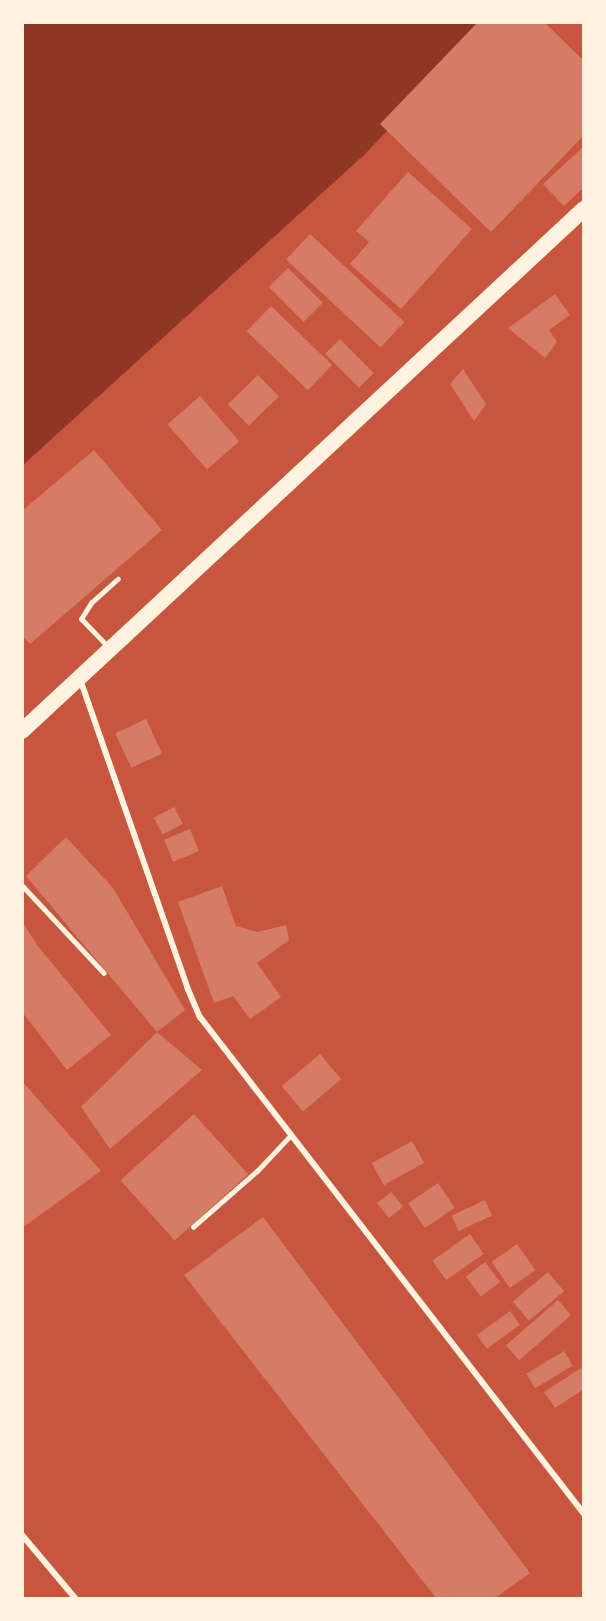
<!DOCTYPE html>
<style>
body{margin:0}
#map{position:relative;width:606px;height:1621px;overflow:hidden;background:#c8553d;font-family:"Roboto Serif",serif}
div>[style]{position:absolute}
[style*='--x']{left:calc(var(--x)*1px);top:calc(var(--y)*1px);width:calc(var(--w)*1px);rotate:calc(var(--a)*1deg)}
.water>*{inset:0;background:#8f3625}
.building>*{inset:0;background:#d67c66;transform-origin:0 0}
.service>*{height:4.5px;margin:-2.25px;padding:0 2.25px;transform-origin:2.25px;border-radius:2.25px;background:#fff3e0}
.minor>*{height:6px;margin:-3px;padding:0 3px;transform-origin:3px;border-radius:3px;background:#fff3e0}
.trunk>*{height:16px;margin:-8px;padding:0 8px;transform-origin:8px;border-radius:8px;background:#fff3e0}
span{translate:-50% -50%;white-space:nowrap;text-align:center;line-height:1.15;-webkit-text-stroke:6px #fff3e0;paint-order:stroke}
.frame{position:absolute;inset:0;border:24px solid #fff3e0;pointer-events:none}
</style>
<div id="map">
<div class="water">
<div style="clip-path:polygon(23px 23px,490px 23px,364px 155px,23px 465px)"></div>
</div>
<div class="building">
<div style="clip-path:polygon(478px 22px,544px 22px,584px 61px,584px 135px,491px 232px,380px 124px)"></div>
<div style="clip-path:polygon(584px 146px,584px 187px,564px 206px,543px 184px)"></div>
<div style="clip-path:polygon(408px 172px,472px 229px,401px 309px,350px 264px,369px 242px,356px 231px)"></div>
<div style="left:310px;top:234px;width:129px;height:35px;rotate:43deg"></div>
<div style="left:288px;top:268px;width:49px;height:27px;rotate:45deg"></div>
<div style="clip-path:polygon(555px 294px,570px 315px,549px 330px,557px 342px,545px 358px,508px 328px)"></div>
<div style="left:271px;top:306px;width:85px;height:35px;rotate:44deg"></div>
<div style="left:340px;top:339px;width:48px;height:21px;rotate:45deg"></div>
<div style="clip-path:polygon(463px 369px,486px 404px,474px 421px,450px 384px)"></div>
<div style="left:258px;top:375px;width:30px;height:42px;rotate:46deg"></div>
<div style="left:200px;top:396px;width:60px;height:43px;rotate:49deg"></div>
<div style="clip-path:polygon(94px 450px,162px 530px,30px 644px,22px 635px,22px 511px)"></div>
<div style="left:146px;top:719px;width:38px;height:34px;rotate:65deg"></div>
<div style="left:174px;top:807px;width:19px;height:23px;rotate:62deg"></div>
<div style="left:190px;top:829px;width:24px;height:28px;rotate:68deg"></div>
<div style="clip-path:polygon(66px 837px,113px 888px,185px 1010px,157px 1032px,26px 876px)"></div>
<div style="clip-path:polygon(222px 886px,236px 926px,257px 932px,286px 925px,289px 940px,257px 963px,281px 997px,250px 1019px,233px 996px,214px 1003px,178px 902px)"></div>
<div style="clip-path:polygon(22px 921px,37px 945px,111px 1035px,67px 1070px,22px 1012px)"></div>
<div style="clip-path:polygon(157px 1032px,202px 1070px,110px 1149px,81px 1107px)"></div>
<div style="left:320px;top:1054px;width:33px;height:50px;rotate:50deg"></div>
<div style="clip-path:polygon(22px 1081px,101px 1171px,22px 1228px)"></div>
<div style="left:194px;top:1114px;width:81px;height:99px;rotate:48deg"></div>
<div style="left:412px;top:1141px;width:25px;height:46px;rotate:61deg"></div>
<div style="left:438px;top:1183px;width:30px;height:36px;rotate:56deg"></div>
<div style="left:391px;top:1192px;width:19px;height:18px;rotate:51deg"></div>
<div style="left:485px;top:1200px;width:17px;height:37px;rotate:65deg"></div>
<div style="clip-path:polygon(263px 1217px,530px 1573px,495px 1598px,436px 1598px,184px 1275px)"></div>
<div style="left:470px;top:1234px;width:24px;height:46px;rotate:55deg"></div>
<div style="left:517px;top:1244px;width:32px;height:31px;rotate:55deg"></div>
<div style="left:485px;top:1262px;width:25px;height:24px;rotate:53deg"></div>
<div style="left:548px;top:1272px;width:25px;height:46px;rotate:50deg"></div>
<div style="left:558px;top:1300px;width:20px;height:69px;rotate:49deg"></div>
<div style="left:510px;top:1311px;width:17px;height:41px;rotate:54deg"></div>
<div style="left:564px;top:1351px;width:17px;height:44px;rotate:59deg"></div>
<div style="clip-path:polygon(581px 1368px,584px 1372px,584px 1389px,555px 1408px,544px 1392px)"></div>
</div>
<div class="service">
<div style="--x:107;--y:646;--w:37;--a:-134"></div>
<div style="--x:81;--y:619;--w:19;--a:-58"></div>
<div style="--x:91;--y:603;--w:36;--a:-42"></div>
<div style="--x:22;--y:885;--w:120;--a:47"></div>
<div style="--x:193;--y:1227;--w:85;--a:-41.2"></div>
<div style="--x:257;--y:1171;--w:48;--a:-46.7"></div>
</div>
<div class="minor">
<div style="--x:80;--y:679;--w:326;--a:70.8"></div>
<div style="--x:187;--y:987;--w:33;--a:67"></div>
<div style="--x:200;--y:1017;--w:628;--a:52.31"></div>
<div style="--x:22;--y:1535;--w:82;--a:49.9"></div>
</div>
<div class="trunk">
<div style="--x:22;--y:731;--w:767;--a:-42.89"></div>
</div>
<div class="frame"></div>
</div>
